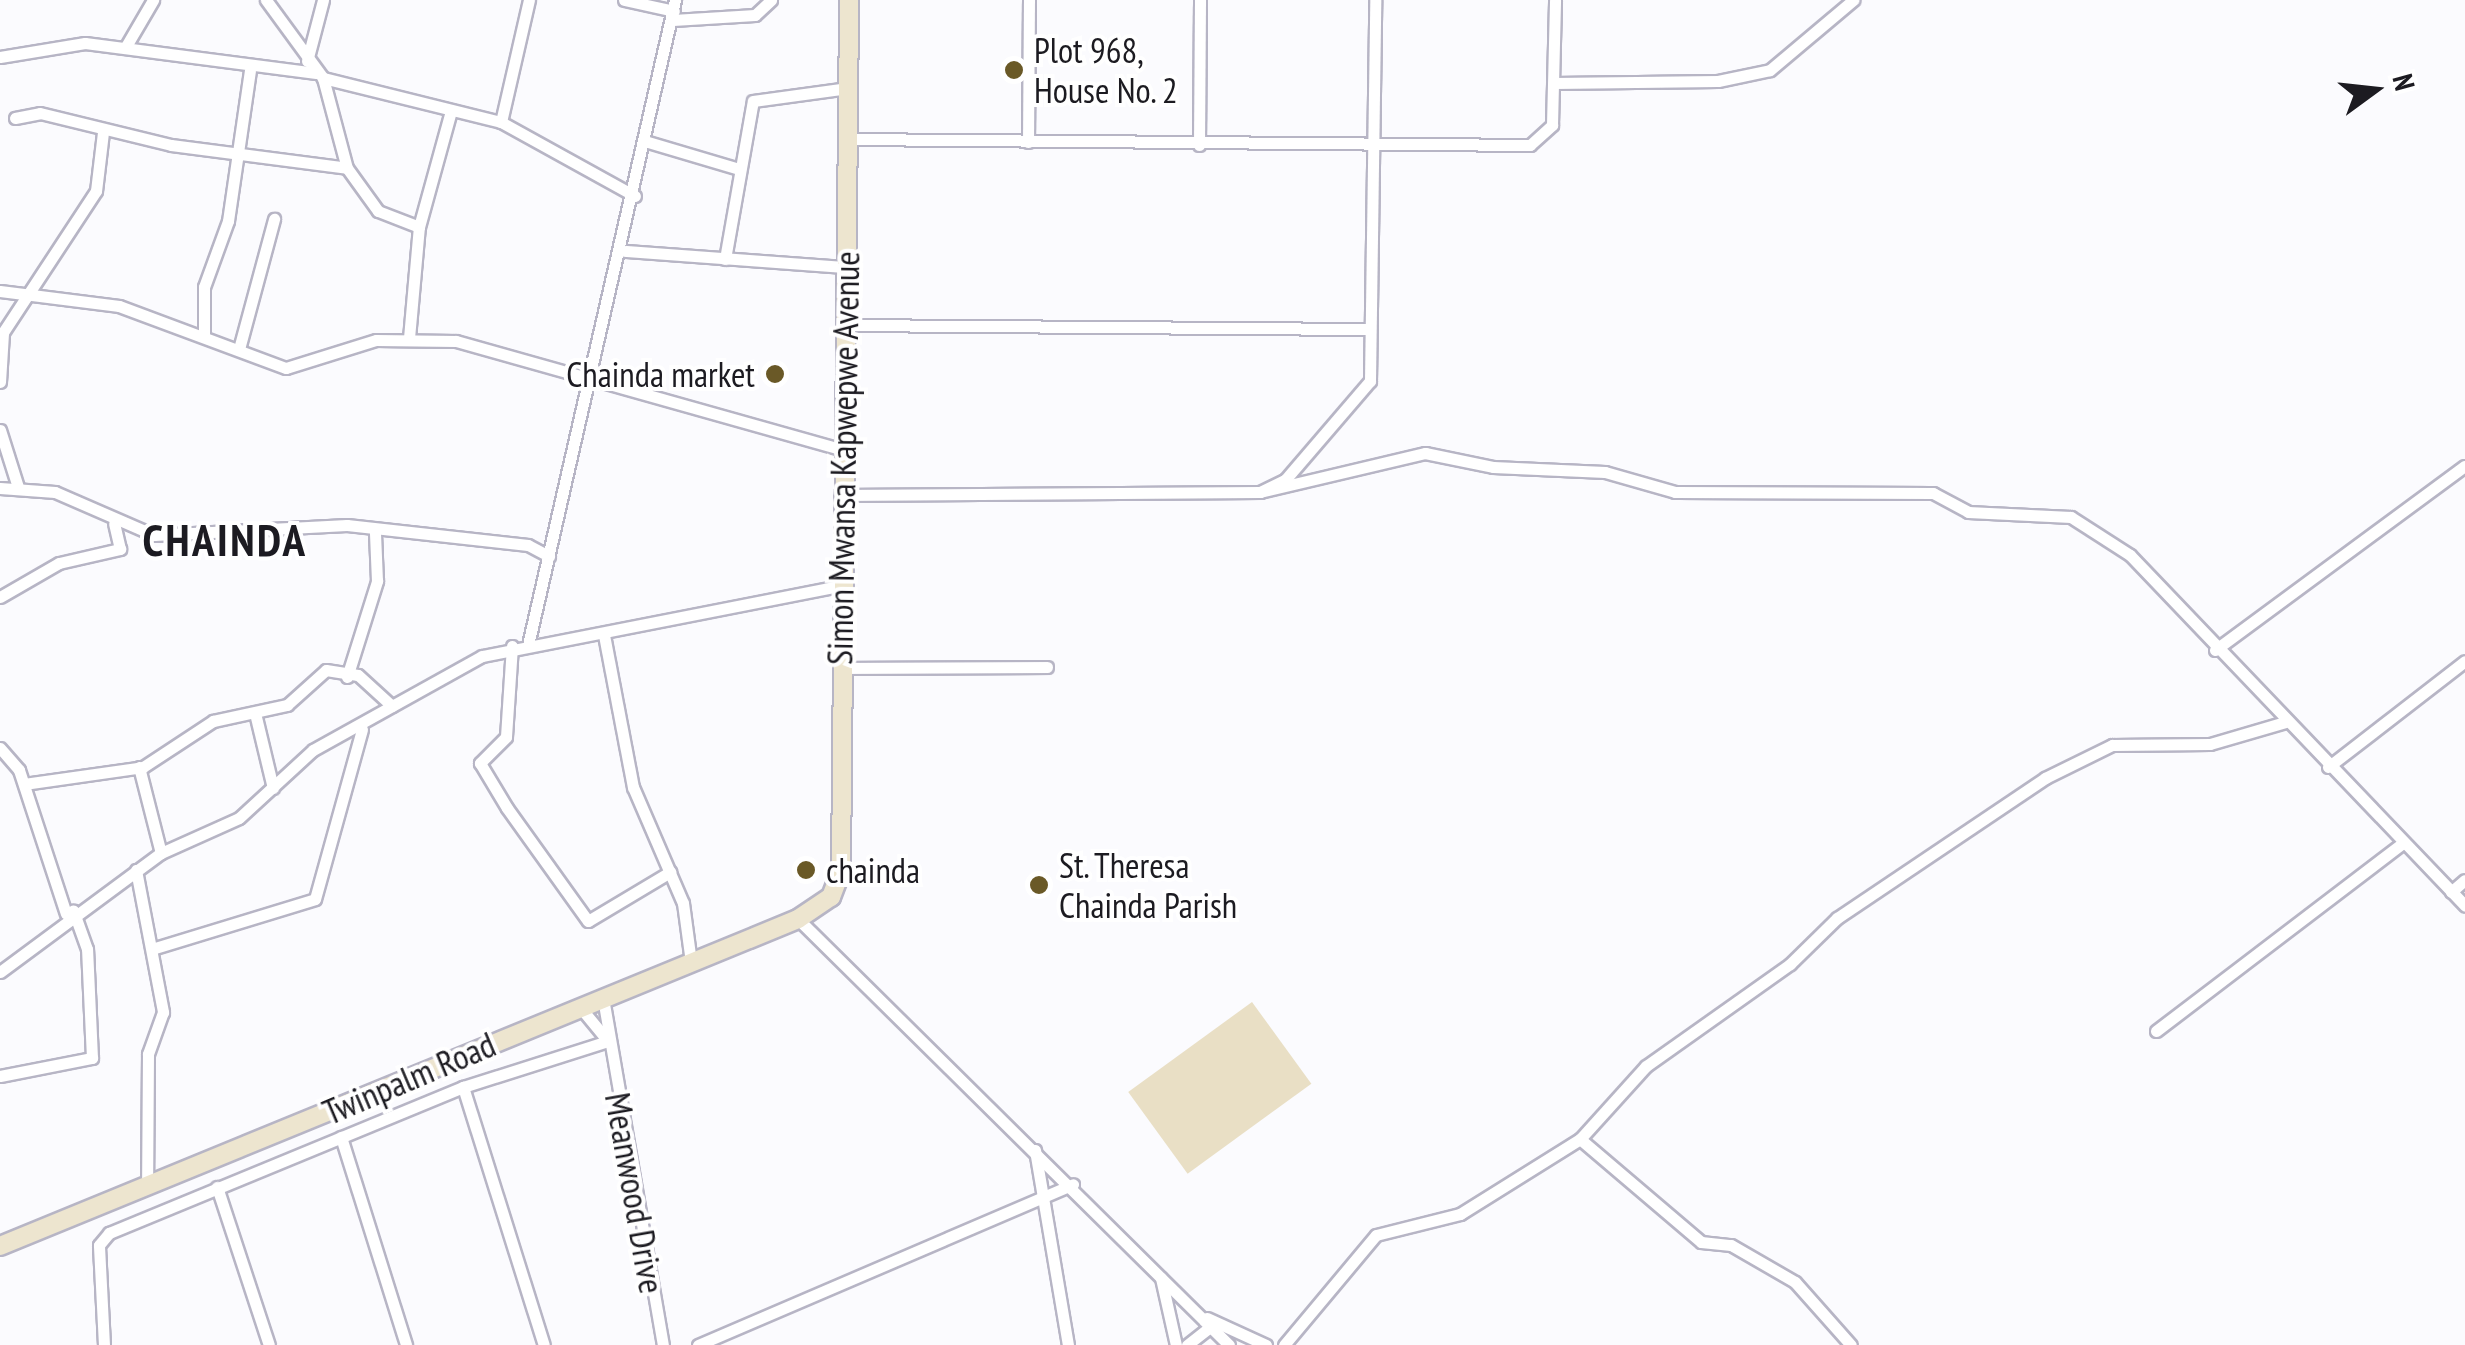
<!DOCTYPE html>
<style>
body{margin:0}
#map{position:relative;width:2465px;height:1345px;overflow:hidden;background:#fbfbfe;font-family:"PT Sans Narrow",sans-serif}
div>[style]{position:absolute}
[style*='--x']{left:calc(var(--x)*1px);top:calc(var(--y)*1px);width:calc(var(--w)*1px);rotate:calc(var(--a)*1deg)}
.green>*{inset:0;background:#e9dfc5;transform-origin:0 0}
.roads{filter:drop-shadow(2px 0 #b7b5c5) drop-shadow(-2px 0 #b7b5c5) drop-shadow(0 2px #b7b5c5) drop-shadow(0 -2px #b7b5c5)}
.minor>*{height:11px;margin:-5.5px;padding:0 5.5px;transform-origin:5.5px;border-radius:5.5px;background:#fff}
.secondary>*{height:18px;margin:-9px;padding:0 9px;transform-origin:9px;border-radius:9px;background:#ede5cf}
.dots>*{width:28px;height:28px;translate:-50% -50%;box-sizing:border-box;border:5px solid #fff;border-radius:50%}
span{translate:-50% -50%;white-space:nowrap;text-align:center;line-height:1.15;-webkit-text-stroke:8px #fff;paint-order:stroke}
.poi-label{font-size:35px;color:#1c1b21}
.left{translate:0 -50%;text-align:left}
.right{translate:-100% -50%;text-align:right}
.street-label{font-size:35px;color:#1c1b21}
.district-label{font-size:45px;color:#1c1b21;font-weight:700;letter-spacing:2.5px}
.north{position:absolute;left:2325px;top:40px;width:100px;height:100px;-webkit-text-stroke:8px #fff;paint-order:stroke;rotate:75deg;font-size:28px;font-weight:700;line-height:40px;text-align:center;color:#1c1b21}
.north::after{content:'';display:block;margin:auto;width:35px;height:45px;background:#1c1b21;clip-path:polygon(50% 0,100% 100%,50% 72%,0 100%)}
</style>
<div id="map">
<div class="green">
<div style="left:1252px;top:1002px;width:101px;height:153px;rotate:54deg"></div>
</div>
<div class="roads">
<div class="minor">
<div style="--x:266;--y:0;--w:97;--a:53.8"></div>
<div style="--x:323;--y:78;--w:183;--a:13.9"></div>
<div style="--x:501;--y:122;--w:153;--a:28.9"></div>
<div style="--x:624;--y:0;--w:51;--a:12.4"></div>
<div style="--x:673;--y:20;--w:82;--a:-3.5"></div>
<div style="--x:755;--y:15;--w:22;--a:-43"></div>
<div style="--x:125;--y:48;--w:56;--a:-59.7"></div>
<div style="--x:0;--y:57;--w:86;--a:-9.4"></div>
<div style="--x:85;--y:43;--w:233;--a:7.4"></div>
<div style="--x:307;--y:61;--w:63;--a:-75.3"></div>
<div style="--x:323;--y:78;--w:93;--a:75.1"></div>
<div style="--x:347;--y:168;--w:53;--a:54.2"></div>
<div style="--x:378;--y:211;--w:44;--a:21.3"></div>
<div style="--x:1554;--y:83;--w:164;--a:-0.7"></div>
<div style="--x:1718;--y:81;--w:53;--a:-11.9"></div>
<div style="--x:1770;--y:70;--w:109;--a:-40.1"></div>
<div style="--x:15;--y:118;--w:25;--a:-11"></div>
<div style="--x:40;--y:113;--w:135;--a:13.7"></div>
<div style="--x:171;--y:145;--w:177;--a:7.4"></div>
<div style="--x:501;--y:122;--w:125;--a:-77.1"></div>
<div style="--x:847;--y:139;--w:683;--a:0.5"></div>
<div style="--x:1530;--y:145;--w:30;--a:-42"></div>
<div style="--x:1552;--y:125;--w:125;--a:-88.6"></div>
<div style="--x:648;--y:142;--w:95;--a:16.5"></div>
<div style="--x:1028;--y:142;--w:142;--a:-89.6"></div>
<div style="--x:1199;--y:145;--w:145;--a:-89.6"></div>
<div style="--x:625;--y:251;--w:221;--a:4.2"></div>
<div style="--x:725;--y:259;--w:160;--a:-80"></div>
<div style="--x:753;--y:101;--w:96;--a:-7.8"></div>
<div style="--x:0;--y:291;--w:120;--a:7.2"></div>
<div style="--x:119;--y:306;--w:178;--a:20.4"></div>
<div style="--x:286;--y:368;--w:94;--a:-17.3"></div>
<div style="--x:376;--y:340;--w:80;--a:0.7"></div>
<div style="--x:456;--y:341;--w:400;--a:15.7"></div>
<div style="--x:844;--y:325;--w:526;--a:0.44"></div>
<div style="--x:204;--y:334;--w:47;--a:-90"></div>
<div style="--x:204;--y:287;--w:70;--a:-70"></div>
<div style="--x:228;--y:221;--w:152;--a:-81.7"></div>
<div style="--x:0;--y:337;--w:175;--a:-56.7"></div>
<div style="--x:96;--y:191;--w:59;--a:-83.2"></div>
<div style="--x:409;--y:338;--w:111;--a:-84.9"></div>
<div style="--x:419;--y:227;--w:120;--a:-74.6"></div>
<div style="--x:239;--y:349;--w:135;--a:-74.9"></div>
<div style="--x:0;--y:382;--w:49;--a:-86.5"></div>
<div style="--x:0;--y:430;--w:60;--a:72.5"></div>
<div style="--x:0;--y:488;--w:55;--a:4.2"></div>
<div style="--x:55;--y:492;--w:108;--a:23.5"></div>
<div style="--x:154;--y:535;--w:193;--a:-3"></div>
<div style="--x:347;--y:525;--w:182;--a:6.3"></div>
<div style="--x:528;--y:545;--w:24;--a:28"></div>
<div style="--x:1260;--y:492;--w:170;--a:-13.3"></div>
<div style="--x:1425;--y:453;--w:69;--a:11.6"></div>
<div style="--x:1493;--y:467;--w:112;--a:2.6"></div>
<div style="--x:1605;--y:472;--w:73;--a:15.9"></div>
<div style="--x:1675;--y:492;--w:258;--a:0.2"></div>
<div style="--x:1933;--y:493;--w:40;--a:28"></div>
<div style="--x:1968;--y:512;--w:103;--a:2.8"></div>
<div style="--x:2071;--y:517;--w:70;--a:32.8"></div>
<div style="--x:2130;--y:555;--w:485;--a:46.3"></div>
<div style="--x:841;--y:495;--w:419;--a:-0.4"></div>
<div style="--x:1260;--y:492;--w:28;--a:-26"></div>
<div style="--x:1285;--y:480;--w:130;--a:-49.4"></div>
<div style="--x:1370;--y:381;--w:381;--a:-89.2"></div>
<div style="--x:0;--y:597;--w:68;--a:-30"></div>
<div style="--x:59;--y:563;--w:63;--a:-12.9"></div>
<div style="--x:120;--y:549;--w:26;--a:-103"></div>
<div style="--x:604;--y:635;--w:155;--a:79.2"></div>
<div style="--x:633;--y:787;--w:126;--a:66.7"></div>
<div style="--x:683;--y:903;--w:60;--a:82.3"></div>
<div style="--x:528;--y:645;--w:662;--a:-77.16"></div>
<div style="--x:512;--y:646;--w:91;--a:93.8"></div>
<div style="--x:506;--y:737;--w:37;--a:135"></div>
<div style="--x:480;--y:763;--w:52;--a:59"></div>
<div style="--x:507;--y:808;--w:139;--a:54.4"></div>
<div style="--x:588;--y:921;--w:96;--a:-30.9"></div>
<div style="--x:2215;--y:650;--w:310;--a:-36.4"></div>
<div style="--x:841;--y:668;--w:206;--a:-0.3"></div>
<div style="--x:347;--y:677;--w:101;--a:-72.6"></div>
<div style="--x:377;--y:581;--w:48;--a:-92.4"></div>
<div style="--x:255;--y:713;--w:77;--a:76.5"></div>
<div style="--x:0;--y:748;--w:29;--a:49"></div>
<div style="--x:19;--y:770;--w:151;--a:71.9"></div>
<div style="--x:139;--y:767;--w:89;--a:75.7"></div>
<div style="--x:2328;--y:767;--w:173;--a:-37.7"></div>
<div style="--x:24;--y:784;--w:120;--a:-8.1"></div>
<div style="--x:143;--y:767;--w:84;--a:-33.3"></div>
<div style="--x:213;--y:721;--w:76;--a:-12.2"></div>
<div style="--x:287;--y:705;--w:52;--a:-41.9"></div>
<div style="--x:326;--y:670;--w:32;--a:9"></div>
<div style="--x:358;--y:675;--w:46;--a:42.4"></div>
<div style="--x:136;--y:870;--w:145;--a:79.2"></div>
<div style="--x:163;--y:1012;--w:45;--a:109.7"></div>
<div style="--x:148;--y:1054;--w:131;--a:90.4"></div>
<div style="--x:2451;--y:892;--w:18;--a:-41"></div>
<div style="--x:798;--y:919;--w:606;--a:44.67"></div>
<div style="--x:155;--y:948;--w:167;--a:-17"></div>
<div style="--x:315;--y:899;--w:176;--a:-74.5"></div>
<div style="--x:0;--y:972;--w:200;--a:-36.5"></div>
<div style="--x:161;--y:853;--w:85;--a:-24.2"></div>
<div style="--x:239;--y:818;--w:100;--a:-42.6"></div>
<div style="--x:313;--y:750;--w:193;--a:-29.1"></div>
<div style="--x:482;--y:656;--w:368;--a:-11.1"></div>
<div style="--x:603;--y:998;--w:352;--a:80.2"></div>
<div style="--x:580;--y:1007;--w:44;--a:50.5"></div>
<div style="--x:2156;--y:1031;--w:310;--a:-37.3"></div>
<div style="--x:0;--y:1076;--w:94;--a:-11.1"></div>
<div style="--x:92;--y:1058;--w:109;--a:-92.6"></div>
<div style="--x:87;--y:949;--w:41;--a:-109.7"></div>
<div style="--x:463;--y:1087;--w:270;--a:72.6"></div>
<div style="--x:341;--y:1137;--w:218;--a:72.6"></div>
<div style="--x:1580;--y:1139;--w:159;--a:40.4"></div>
<div style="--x:1701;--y:1242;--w:30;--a:6"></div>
<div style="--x:1731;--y:1245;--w:74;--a:30"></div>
<div style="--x:1795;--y:1282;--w:84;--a:48.4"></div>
<div style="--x:1035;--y:1150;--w:198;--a:80.4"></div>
<div style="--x:217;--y:1187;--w:166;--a:71.8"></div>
<div style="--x:1161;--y:1278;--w:69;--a:77.4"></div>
<div style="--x:1207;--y:1318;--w:65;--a:24.6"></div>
<div style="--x:104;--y:1345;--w:100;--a:-92.9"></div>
<div style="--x:99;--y:1245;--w:16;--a:-50"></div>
<div style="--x:109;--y:1233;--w:383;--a:-22.4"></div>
<div style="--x:463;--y:1087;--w:152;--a:-17.6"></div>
<div style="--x:698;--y:1345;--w:408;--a:-23.2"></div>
<div style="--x:1187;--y:1345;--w:31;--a:-38"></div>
<div style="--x:1284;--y:1345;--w:143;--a:-50.1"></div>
<div style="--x:1376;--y:1235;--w:87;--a:-14"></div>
<div style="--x:1460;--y:1214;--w:142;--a:-32"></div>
<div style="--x:1580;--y:1139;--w:98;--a:-47.9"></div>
<div style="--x:1646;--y:1066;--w:176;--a:-35.3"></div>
<div style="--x:1790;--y:964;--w:66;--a:-44.4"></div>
<div style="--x:1837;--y:918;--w:251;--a:-33.9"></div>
<div style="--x:2045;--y:778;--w:75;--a:-26.2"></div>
<div style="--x:2112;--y:745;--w:98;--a:-0.6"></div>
<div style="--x:2210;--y:744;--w:78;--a:-16.3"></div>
</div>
<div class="secondary">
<div style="--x:0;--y:1246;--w:862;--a:-22.28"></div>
<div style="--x:798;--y:919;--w:40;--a:-34"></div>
<div style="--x:831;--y:897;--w:28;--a:-69"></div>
<div style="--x:841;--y:871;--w:871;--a:-89.47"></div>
</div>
</div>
<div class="dots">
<div style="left:1014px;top:70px;background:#6a5927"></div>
<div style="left:775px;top:374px;background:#6a5927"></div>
<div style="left:806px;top:870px;background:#6a5927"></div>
<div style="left:1039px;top:885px;background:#6a5927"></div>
</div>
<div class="poi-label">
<span class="left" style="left:1034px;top:70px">Plot 968,<br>House No. 2</span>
<span class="right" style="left:755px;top:374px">Chainda market</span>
<span class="left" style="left:1059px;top:885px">St. Theresa<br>Chainda Parish</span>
<span class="left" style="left:826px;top:870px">chainda</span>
</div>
<div class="street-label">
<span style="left:843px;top:458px;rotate:-89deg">Simon Mwansa Kapwepwe Avenue</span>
<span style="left:409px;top:1078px;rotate:-23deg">Twinpalm Road</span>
<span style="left:635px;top:1193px;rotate:80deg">Meanwood Drive</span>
</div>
<div class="district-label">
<span style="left:225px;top:540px">CHAINDA</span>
</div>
<div class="north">N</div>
</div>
